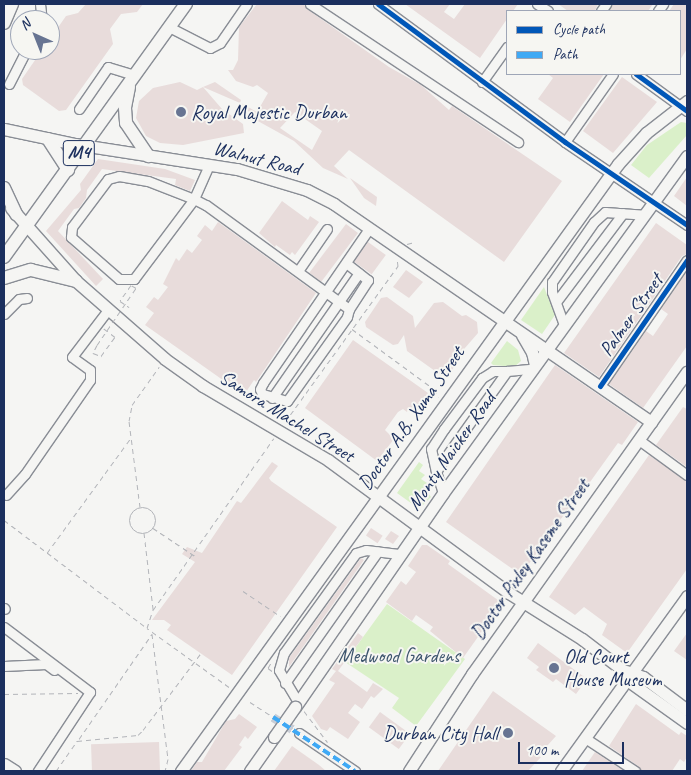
<!DOCTYPE html>
<style>
body{margin:0}
#map{position:relative;width:691px;height:775px;overflow:hidden;background:#f5f5f3;font-family:Caveat,sans-serif}
div>[style]{position:absolute}
[style*='--x']{left:calc(var(--x)*1px);top:calc(var(--y)*1px);width:calc(var(--w)*1px);rotate:calc(var(--a)*1deg)}
.green>*{inset:0;background:#daf0c9}
.building>*{inset:0;background:#e8dcdb;transform-origin:0 0}
.minor-tunnel>*{height:9px;margin-top:-4.5px;transform-origin:0;background:repeating-linear-gradient(90deg,#c9cdd5 0 9px,transparent 0 13.5px)}
.path>*{height:1px;margin-top:-0.5px;transform-origin:0;background:repeating-linear-gradient(90deg,#b2b4b9 0 5px,transparent 0 9px)}
.path>.ring{margin:-0.5px;padding:0;box-sizing:content-box;background:none;border:1px solid #b2b4b9;border-radius:50%}
.roads{filter:drop-shadow(1px 0 #898d95) drop-shadow(-1px 0 #898d95) drop-shadow(0 1px #898d95) drop-shadow(0 -1px #898d95)}
.minor>*{height:9px;margin:-4.5px;padding:0 4.5px;transform-origin:4.5px;border-radius:4.5px;background:#f5f5f3}
.major>*{height:11px;margin:-5.5px;padding:0 5.5px;transform-origin:5.5px;border-radius:5.5px;background:#f5f5f3}
.highway>*{height:12px;margin:-6px;padding:0 6px;transform-origin:6px;border-radius:6px;background:#f5f5f3}
.path-bridge>*{height:1px;margin-top:-0.5px;transform-origin:0;background:repeating-linear-gradient(90deg,#b2b4b9 0 5px,transparent 0 9px)}
.bridges{filter:drop-shadow(1px 0 #898d95) drop-shadow(-1px 0 #898d95) drop-shadow(0 1px #898d95) drop-shadow(0 -1px #898d95)}
.major-bridge>*{height:11px;margin:-5.5px;padding:0 5.5px;transform-origin:5.5px;border-radius:5.5px;background:#f5f5f3}
.quiet>*{height:4px;margin-top:-2px;transform-origin:0;background:repeating-linear-gradient(90deg,#3fa9f5 0 8px,transparent 0 12px)}
.cycleway>*{height:5px;margin:-2.5px;padding:0 2.5px;transform-origin:2.5px;border-radius:2.5px;background:#0057b8}
.dots>*{width:14px;height:14px;translate:-50% -50%;box-sizing:border-box;border:2px solid #f6f6f2;border-radius:50%}
span{translate:-50% -50%;white-space:nowrap;text-align:center;line-height:1.15;-webkit-text-stroke:4px #f6f6f2;paint-order:stroke}
.shield-label span{padding:1px 4px;background:#f6f6f2;border:1px solid;border-radius:4px;-webkit-text-stroke-width:0}
.shield-label{font-size:19px;color:#1b2f5e;font-weight:700}
.poi-label{font-size:20px;color:#1b2f5e}
.left{translate:0 -50%;text-align:left}
.right{translate:-100% -50%;text-align:right}
.street-label{font-size:20px;color:#1b2f5e}
.park-label{font-size:20px;color:#3d556d}
.frame{position:absolute;inset:0;border:5px solid #1b2f5e;pointer-events:none}
.legend{position:absolute;left:506px;top:10px;width:175px;height:65px;box-sizing:border-box;background:#f6f6f2;border:1px solid #9ea6b7;margin:0;padding:6px 9px;list-style:none;font-size:15px;color:#1b2f5e}
.legend li{display:flex;align-items:center;gap:10px;height:25px}
.legend b{width:25px;border:1px solid #9ea6b7}
.north{position:absolute;left:10px;top:10px;width:50px;height:50px;box-sizing:border-box;background:#f6f6f2;border:1px solid #9ea6b7;border-radius:50%;rotate:316deg;font-size:14px;font-weight:700;line-height:20px;text-align:center;color:#1b2f5e}
.north::after{content:'';display:block;margin:auto;width:18px;height:22px;background:#677492;clip-path:polygon(50% 0,100% 100%,50% 72%,0 100%)}
.scale{position:absolute;left:518px;top:742px;width:106px;height:22px;box-sizing:border-box;border:2px solid #1b2f5e;border-top:0;padding-left:6px;font-size:15px;line-height:18px;white-space:nowrap;color:#1b2f5e;-webkit-text-stroke:4px #f6f6f2;paint-order:stroke}
</style>
<div id="map">
<div class="green">
<div style="clip-path:polygon(681px 122px,687px 123px,687px 135px,649px 178px,631px 165px,647px 145px)"></div>
<div style="clip-path:polygon(544px 287px,555px 315px,542px 334px,521px 320px)"></div>
<div style="clip-path:polygon(507px 341px,518px 350px,521px 361px,514px 367px,493px 365px,491px 363px)"></div>
<div style="clip-path:polygon(419px 462px,423px 465px,419px 471px,425px 475px,421px 479px,427px 483px,424px 487px,431px 497px,423px 505px,415px 506px,397px 493px)"></div>
<div style="clip-path:polygon(387px 604px,465px 659px,416px 726px,392px 708px,399px 698px,345px 662px)"></div>
</div>
<div class="building">
<div style="clip-path:polygon(86px 4px,143px 4px,137px 12px,121px 14px,110px 29px,113px 44px,66px 110px,59px 111px,23px 85px,22px 79px,42px 50px,50px 50px,50px 39px,66px 16px,78px 13px)"></div>
<div style="clip-path:polygon(evenodd,257px 4px,304px 4px,307px 9px,389px 67px,421px 85px,449px 110px,452px 106px,562px 181px,504px 262px,349px 150px,334px 166px,348px 179px,323px 168px,294px 141px,256px 120px,241px 103px,257px 112px,268px 93px,257px 85px,253px 87px,236px 81px,228px 70px,233px 70px,238px 60px,239px 27px,257px 4px,295px 112px,322px 131px,312px 150px,280px 128px,295px 112px)"></div>
<div style="clip-path:polygon(405px 4px,450px 4px,444px 12px,454px 19px,465px 4px,518px 4px,513px 11px,507px 11px,507px 19px,480px 58px)"></div>
<div style="clip-path:polygon(558px 4px,598px 4px,595px 11px,568px 11px)"></div>
<div style="clip-path:polygon(612px 4px,653px 4px,648px 11px,608px 11px)"></div>
<div style="clip-path:polygon(674px 4px,687px 4px,687px 49px,680px 60px,680px 11px,669px 11px)"></div>
<div style="clip-path:polygon(548px 74px,604px 74px,570px 122px,538px 99px,553px 78px)"></div>
<div style="clip-path:polygon(622px 77px,657px 102px,613px 153px,583px 131px)"></div>
<div style="clip-path:polygon(180px 82px,197px 90px,203px 87px,222px 109px,243px 124px,244px 133px,183px 145px,160px 143px,146px 136px,136px 118px,139px 101px,153px 88px)"></div>
<div style="clip-path:polygon(215px 82px,241px 100px,240px 103px,203px 87px)"></div>
<div style="clip-path:polygon(98px 159px,165px 169px,195px 180px,190px 191px,175px 185px,176px 179px,102px 169px,87px 190px,86px 198px,79px 208px,74px 209px,58px 231px,103px 279px,96px 286px,46px 231px,81px 190px,80px 184px)"></div>
<div style="clip-path:polygon(687px 177px,687px 206px,674px 196px)"></div>
<div style="clip-path:polygon(350px 178px,377px 197px,376px 206px,364px 198px)"></div>
<div style="clip-path:polygon(282px 201px,308px 220px,310px 216px,319px 222px,295px 255px,292px 252px,290px 255px,276px 245px,275px 247px,259px 233px)"></div>
<div style="clip-path:polygon(218px 222px,316px 293px,256px 382px,254px 380px,244px 395px,145px 325px,154px 313px,146px 307px,154px 297px,158px 300px,168px 287px,163px 284px,176px 258px,179px 261px,187px 249px,192px 253px,202px 240px,197px 236px,205px 225px,212px 231px)"></div>
<div style="clip-path:polygon(656px 223px,687px 245px,687px 254px,682px 256px,599px 377px,564px 353px)"></div>
<div style="left:346px;top:224px;width:15px;height:61px;rotate:37deg"></div>
<div style="left:368px;top:242px;width:22px;height:24px;rotate:36deg"></div>
<div style="clip-path:polygon(406px 270px,423px 282px,409px 298px,393px 287px)"></div>
<div style="clip-path:polygon(687px 271px,687px 346px,643px 408px,609px 384px,646px 331px,653px 336px,668px 314px,661px 309px)"></div>
<div style="clip-path:polygon(387px 297px,413px 316px,415px 328px,434px 303px,443px 302px,462px 316px,466px 315px,477px 322px,478px 333px,458px 356px,460px 359px,448px 375px,442px 376px,407px 351px,404px 335px,398px 344px,393px 345px,366px 327px,365px 322px,381px 298px)"></div>
<div style="clip-path:polygon(353px 340px,428px 393px,416px 410px,409px 408px,407px 412px,403px 409px,398px 412px,385px 430px,394px 439px,377px 461px,305px 408px)"></div>
<div style="clip-path:polygon(555px 365px,638px 422px,622px 445px,618px 443px,580px 496px,578px 495px,521px 575px,446px 522px)"></div>
<div style="clip-path:polygon(683px 407px,687px 409px,687px 467px,656px 445px)"></div>
<div style="clip-path:polygon(649px 455px,687px 481px,687px 569px,627px 653px,602px 635px,607px 624px,584px 607px,575px 615px,549px 597px)"></div>
<div style="clip-path:polygon(272px 462px,278px 466px,269px 478px,271px 481px,337px 527px,232px 675px,167px 630px,171px 625px,164px 620px,152px 620px,195px 562px,182px 554px,187px 547px,202px 553px,237px 501px,241px 503px)"></div>
<div style="left:371px;top:528px;width:14px;height:9px;rotate:34deg"></div>
<div style="clip-path:polygon(391px 531px,399px 536px,393px 544px,385px 539px)"></div>
<div style="clip-path:polygon(422px 545px,427px 545px,450px 561px,448px 564px,502px 603px,463px 658px,430px 631px,433px 627px,416px 615px,412px 621px,386px 602px,401px 581px,406px 585px,416px 572px,408px 566px)"></div>
<div style="clip-path:polygon(361px 558px,364px 560px,289px 667px,289px 658px)"></div>
<div style="clip-path:polygon(358px 633px,363px 637px,338px 671px,367px 692px,373px 683px,383px 689px,374px 698px,371px 696px,362px 709px,355px 704px,348px 713px,360px 722px,348px 739px,330px 727px,327px 731px,321px 729px,312px 716px,335px 683px,329px 680px,336px 671px,332px 669px)"></div>
<div style="clip-path:polygon(687px 633px,687px 660px,674px 651px)"></div>
<div style="clip-path:polygon(538px 643px,587px 679px,576px 694px,556px 679px,553px 682px,543px 675px,536px 670px,539px 667px,527px 658px)"></div>
<div style="clip-path:polygon(493px 691px,556px 736px,538px 756px,541px 757px,528px 771px,438px 771px)"></div>
<div style="clip-path:polygon(636px 704px,679px 735px,681px 732px,687px 736px,687px 757px,684px 762px,680px 759px,672px 771px,641px 771px,638px 766px,609px 746px)"></div>
<div style="left:380px;top:712px;width:37px;height:19px;rotate:36deg"></div>
<div style="clip-path:polygon(239px 714px,257px 727px,248px 739px,245px 736px,239px 745px,242px 747px,224px 771px,191px 771px,197px 762px,202px 762px,226px 721px,235px 719px)"></div>
<div style="left:159px;top:742px;width:29px;height:68px;rotate:88deg"></div>
<div style="clip-path:polygon(292px 746px,319px 765px,326px 771px,274px 771px)"></div>
<div style="clip-path:polygon(595px 752px,624px 771px,582px 771px)"></div>
</div>
<div class="minor-tunnel">
<div style="--x:273;--y:717;--w:31;--a:32"></div>
</div>
<div class="path">
<div style="--x:407;--y:244;--w:8;--a:-14"></div>
<div style="--x:120;--y:301;--w:11;--a:34"></div>
<div style="--x:352;--y:329;--w:102;--a:36.2"></div>
<div style="--x:434;--y:389;--w:9;--a:58"></div>
<div style="--x:97;--y:345;--w:9;--a:117"></div>
<div style="--x:93;--y:353;--w:9;--a:21"></div>
<div style="--x:101;--y:356;--w:24;--a:-54"></div>
<div style="--x:115;--y:337;--w:15;--a:-143"></div>
<div style="--x:285;--y:422;--w:193;--a:-54.1"></div>
<div style="--x:398;--y:266;--w:8;--a:-97"></div>
<div style="--x:140;--y:507;--w:87;--a:-97.3"></div>
<div style="--x:129;--y:421;--w:16;--a:-79"></div>
<div style="--x:132;--y:405;--w:47;--a:-54.6"></div>
<div class="ring" style="left:129px;top:507px;width:25px;height:25px"></div>
<div style="--x:4;--y:520;--w:179;--a:37.1"></div>
<div style="--x:153;--y:528;--w:54;--a:33.7"></div>
<div style="--x:144;--y:533;--w:77;--a:83.2"></div>
<div style="--x:47;--y:553;--w:141;--a:-53.9"></div>
<div style="--x:243;--y:591;--w:45;--a:34"></div>
<div style="--x:152;--y:634;--w:126;--a:82.7"></div>
<div style="--x:168;--y:759;--w:12;--a:104"></div>
<div style="--x:272;--y:671;--w:5;--a:-143"></div>
<div style="--x:268;--y:668;--w:8;--a:-60"></div>
<div style="--x:229;--y:687;--w:101;--a:-144.3"></div>
<div style="--x:147;--y:628;--w:19;--a:-72"></div>
<div style="--x:153;--y:610;--w:210;--a:-54.9"></div>
<div style="--x:4;--y:694;--w:74;--a:-0.8"></div>
<div style="--x:250;--y:702;--w:27;--a:33"></div>
<div style="--x:304;--y:711;--w:39;--a:53"></div>
<div style="--x:79;--y:739;--w:128;--a:-55.2"></div>
<div style="--x:56;--y:771;--w:37;--a:-55"></div>
<div style="--x:77;--y:741;--w:61;--a:-5.6"></div>
<div style="--x:138;--y:735;--w:7;--a:-45"></div>
<div style="--x:143;--y:730;--w:96;--a:-53"></div>
</div>
<div class="roads">
<div class="minor">
<div style="--x:40;--y:4;--w:16;--a:83"></div>
<div style="--x:310;--y:4;--w:250;--a:33.6"></div>
<div style="--x:378;--y:4;--w:232;--a:36.4"></div>
<div style="--x:565;--y:142;--w:148;--a:34.2"></div>
<div style="--x:537;--y:4;--w:13;--a:32"></div>
<div style="--x:601;--y:11;--w:9;--a:-54"></div>
<div style="--x:658;--y:11;--w:9;--a:-54"></div>
<div style="--x:169;--y:27;--w:46;--a:27.1"></div>
<div style="--x:210;--y:48;--w:11;--a:-27"></div>
<div style="--x:220;--y:43;--w:47;--a:-55.3"></div>
<div style="--x:636;--y:74;--w:63;--a:36"></div>
<div style="--x:482;--y:82;--w:43;--a:-54.5"></div>
<div style="--x:9;--y:84;--w:38;--a:-63"></div>
<div style="--x:79;--y:109;--w:51;--a:-55.4"></div>
<div style="--x:108;--y:67;--w:27;--a:17"></div>
<div style="--x:565;--y:142;--w:83;--a:-54.8"></div>
<div style="--x:209;--y:165;--w:37;--a:114"></div>
<div style="--x:194;--y:199;--w:100;--a:126.9"></div>
<div style="--x:134;--y:279;--w:15;--a:180"></div>
<div style="--x:119;--y:279;--w:64;--a:-138.8"></div>
<div style="--x:71;--y:237;--w:10;--a:-84"></div>
<div style="--x:72;--y:227;--w:60;--a:-53.1"></div>
<div style="--x:108;--y:179;--w:11;--a:-15"></div>
<div style="--x:119;--y:176;--w:29;--a:10"></div>
<div style="--x:148;--y:181;--w:49;--a:21.4"></div>
<div style="--x:194;--y:199;--w:13;--a:27"></div>
<div style="--x:206;--y:205;--w:177;--a:36"></div>
<div style="--x:346;--y:263;--w:28;--a:38"></div>
<div style="--x:368;--y:280;--w:35;--a:123"></div>
<div style="--x:349;--y:309;--w:8;--a:104"></div>
<div style="--x:347;--y:317;--w:103;--a:125.5"></div>
<div style="--x:287;--y:401;--w:26;--a:-164"></div>
<div style="--x:262;--y:394;--w:5;--a:-112"></div>
<div style="--x:260;--y:389;--w:7;--a:-63"></div>
<div style="--x:263;--y:383;--w:187;--a:-55.5"></div>
<div style="--x:298;--y:271;--w:51;--a:-55.4"></div>
<div style="--x:556;--y:302;--w:111;--a:-53"></div>
<div style="--x:4;--y:314;--w:21;--a:-45"></div>
<div style="--x:19;--y:299;--w:8;--a:-7"></div>
<div style="--x:564;--y:325;--w:35;--a:-110"></div>
<div style="--x:552;--y:292;--w:10;--a:-90"></div>
<div style="--x:552;--y:282;--w:73;--a:-55"></div>
<div style="--x:594;--y:222;--w:15;--a:-42"></div>
<div style="--x:605;--y:212;--w:39;--a:4"></div>
<div style="--x:600;--y:386;--w:153;--a:-55.4"></div>
<div style="--x:272;--y:398;--w:152;--a:-55.2"></div>
<div style="--x:639;--y:440;--w:59;--a:36.1"></div>
<div style="--x:436;--y:472;--w:24;--a:-102"></div>
<div style="--x:431;--y:449;--w:24;--a:-57"></div>
<div style="--x:444;--y:429;--w:64;--a:-53.3"></div>
<div style="--x:482;--y:378;--w:13;--a:-32"></div>
<div style="--x:493;--y:371;--w:14;--a:0"></div>
<div style="--x:443;--y:493;--w:22;--a:-108"></div>
<div style="--x:436;--y:472;--w:12;--a:-59"></div>
<div style="--x:442;--y:462;--w:112;--a:-54.5"></div>
<div style="--x:507;--y:371;--w:25;--a:-5"></div>
<div style="--x:6;--y:495;--w:28;--a:-48"></div>
<div style="--x:25;--y:474;--w:114;--a:-55.3"></div>
<div style="--x:90;--y:380;--w:10;--a:-90"></div>
<div style="--x:90;--y:370;--w:22;--a:-144"></div>
<div style="--x:72;--y:357;--w:58;--a:-52.7"></div>
<div style="--x:4;--y:608;--w:1;--a:45"></div>
<div style="--x:4;--y:627;--w:108;--a:37.1"></div>
<div style="--x:90;--y:692;--w:95;--a:123.4"></div>
<div style="--x:4;--y:666;--w:42;--a:-2.7"></div>
<div style="--x:46;--y:664;--w:10;--a:37"></div>
<div style="--x:285;--y:683;--w:161;--a:-54.8"></div>
<div style="--x:298;--y:702;--w:37;--a:-121"></div>
<div style="--x:279;--y:670;--w:18;--a:-74"></div>
<div style="--x:284;--y:653;--w:123;--a:-54.2"></div>
<div style="--x:356;--y:553;--w:10;--a:-17"></div>
<div style="--x:366;--y:550;--w:35;--a:7"></div>
<div style="--x:299;--y:733;--w:68;--a:34.2"></div>
<div style="--x:585;--y:738;--w:60;--a:33.4"></div>
</div>
<div class="major">
<div style="--x:4;--y:129;--w:73;--a:11.9"></div>
<div style="--x:75;--y:144;--w:164;--a:8.8"></div>
<div style="--x:237;--y:169;--w:73;--a:16.7"></div>
<div style="--x:307;--y:190;--w:30;--a:27"></div>
<div style="--x:334;--y:204;--w:385;--a:34.5"></div>
<div style="--x:11;--y:208;--w:98;--a:48.3"></div>
<div style="--x:76;--y:281;--w:118;--a:41.2"></div>
<div style="--x:165;--y:359;--w:47;--a:35.4"></div>
<div style="--x:203;--y:386;--w:145;--a:30.6"></div>
<div style="--x:328;--y:460;--w:225;--a:36.3"></div>
<div style="--x:509;--y:593;--w:86;--a:32.2"></div>
<div style="--x:582;--y:639;--w:53;--a:37.3"></div>
<div style="--x:624;--y:671;--w:9;--a:72"></div>
<div style="--x:627;--y:680;--w:74;--a:35.6"></div>
<div style="--x:522;--y:335;--w:20;--a:60"></div>
<div style="--x:532;--y:352;--w:13;--a:77"></div>
<div style="--x:626;--y:671;--w:18;--a:19"></div>
<div style="--x:643;--y:677;--w:55;--a:36.9"></div>
<div style="--x:295;--y:707;--w:260;--a:-55.3"></div>
<div style="--x:443;--y:493;--w:416;--a:-54.1"></div>
<div style="--x:4;--y:764;--w:13;--a:32"></div>
<div style="--x:181;--y:771;--w:748;--a:-54.25"></div>
<div style="--x:618;--y:164;--w:42;--a:-47.9"></div>
<div style="--x:646;--y:133;--w:52;--a:-38"></div>
<div style="--x:250;--y:771;--w:42;--a:-54.8"></div>
<div style="--x:409;--y:771;--w:116;--a:-57"></div>
<div style="--x:472;--y:674;--w:371;--a:-54.6"></div>
<div style="--x:561;--y:771;--w:216;--a:-54.2"></div>
</div>
<div class="highway">
<div style="--x:4;--y:23;--w:21;--a:-67"></div>
<div style="--x:129;--y:87;--w:21;--a:101"></div>
<div style="--x:125;--y:108;--w:15;--a:86"></div>
<div style="--x:126;--y:123;--w:40;--a:56"></div>
<div style="--x:48;--y:139;--w:37;--a:57"></div>
<div style="--x:4;--y:188;--w:29;--a:65"></div>
<div style="--x:4;--y:257;--w:312;--a:-54.3"></div>
<div style="--x:4;--y:278;--w:28;--a:-17"></div>
<div style="--x:31;--y:270;--w:46;--a:13.7"></div>
</div>
</div>
<div class="path-bridge">
<div style="--x:97;--y:345;--w:69;--a:-55.6"></div>
<div style="--x:136;--y:288;--w:6;--a:-149"></div>
<div style="--x:131;--y:285;--w:19;--a:125"></div>
</div>
<div class="bridges">
<div class="major-bridge">
<div style="--x:274;--y:737;--w:37;--a:-55"></div>
</div>
</div>
<div class="quiet">
<div style="--x:273;--y:717;--w:98;--a:33.4"></div>
</div>
<div class="cycleway">
<div style="--x:378;--y:4;--w:232;--a:36.4"></div>
<div style="--x:565;--y:142;--w:148;--a:34.2"></div>
<div style="--x:636;--y:74;--w:63;--a:36"></div>
<div style="--x:600;--y:386;--w:153;--a:-55.4"></div>
</div>
<div class="dots">
<div style="left:181px;top:112px;background:#677492"></div>
<div style="left:554px;top:668px;background:#677492"></div>
<div style="left:508px;top:733px;background:#677492"></div>
</div>
<div class="shield-label">
<span style="left:79px;top:153px">M4</span>
</div>
<div class="poi-label">
<span class="left" style="left:191px;top:112px">Royal Majestic Durban</span>
<span class="left" style="left:564px;top:668px">Old Court<br>House Museum</span>
<span class="right" style="left:498px;top:733px">Durban City Hall</span>
</div>
<div class="street-label">
<span style="left:257px;top:158px;rotate:14deg">Walnut Road</span>
<span style="left:631px;top:315px;rotate:-55deg">Palmer Street</span>
<span style="left:287px;top:416px;rotate:32deg">Samora Machel Street</span>
<span style="left:411px;top:418px;rotate:-55deg">Doctor A.B. Xuma Street</span>
<span style="left:451px;top:451px;rotate:-55deg">Monty Naicker Road</span>
<span style="left:530px;top:559px;rotate:-55deg">Doctor Pixley Kaseme Street</span>
</div>
<div class="park-label">
<span style="left:399px;top:655px">Medwood Gardens</span>
</div>
<div class="frame"></div>
<ul class="legend">
<li><b style="height:6px;background:#0057b8"></b>Cycle path</li>
<li><b style="height:6px;background:#3fa9f5"></b>Path</li>
</ul>
<div class="north">N</div>
<div class="scale">100 m</div>
</div>
